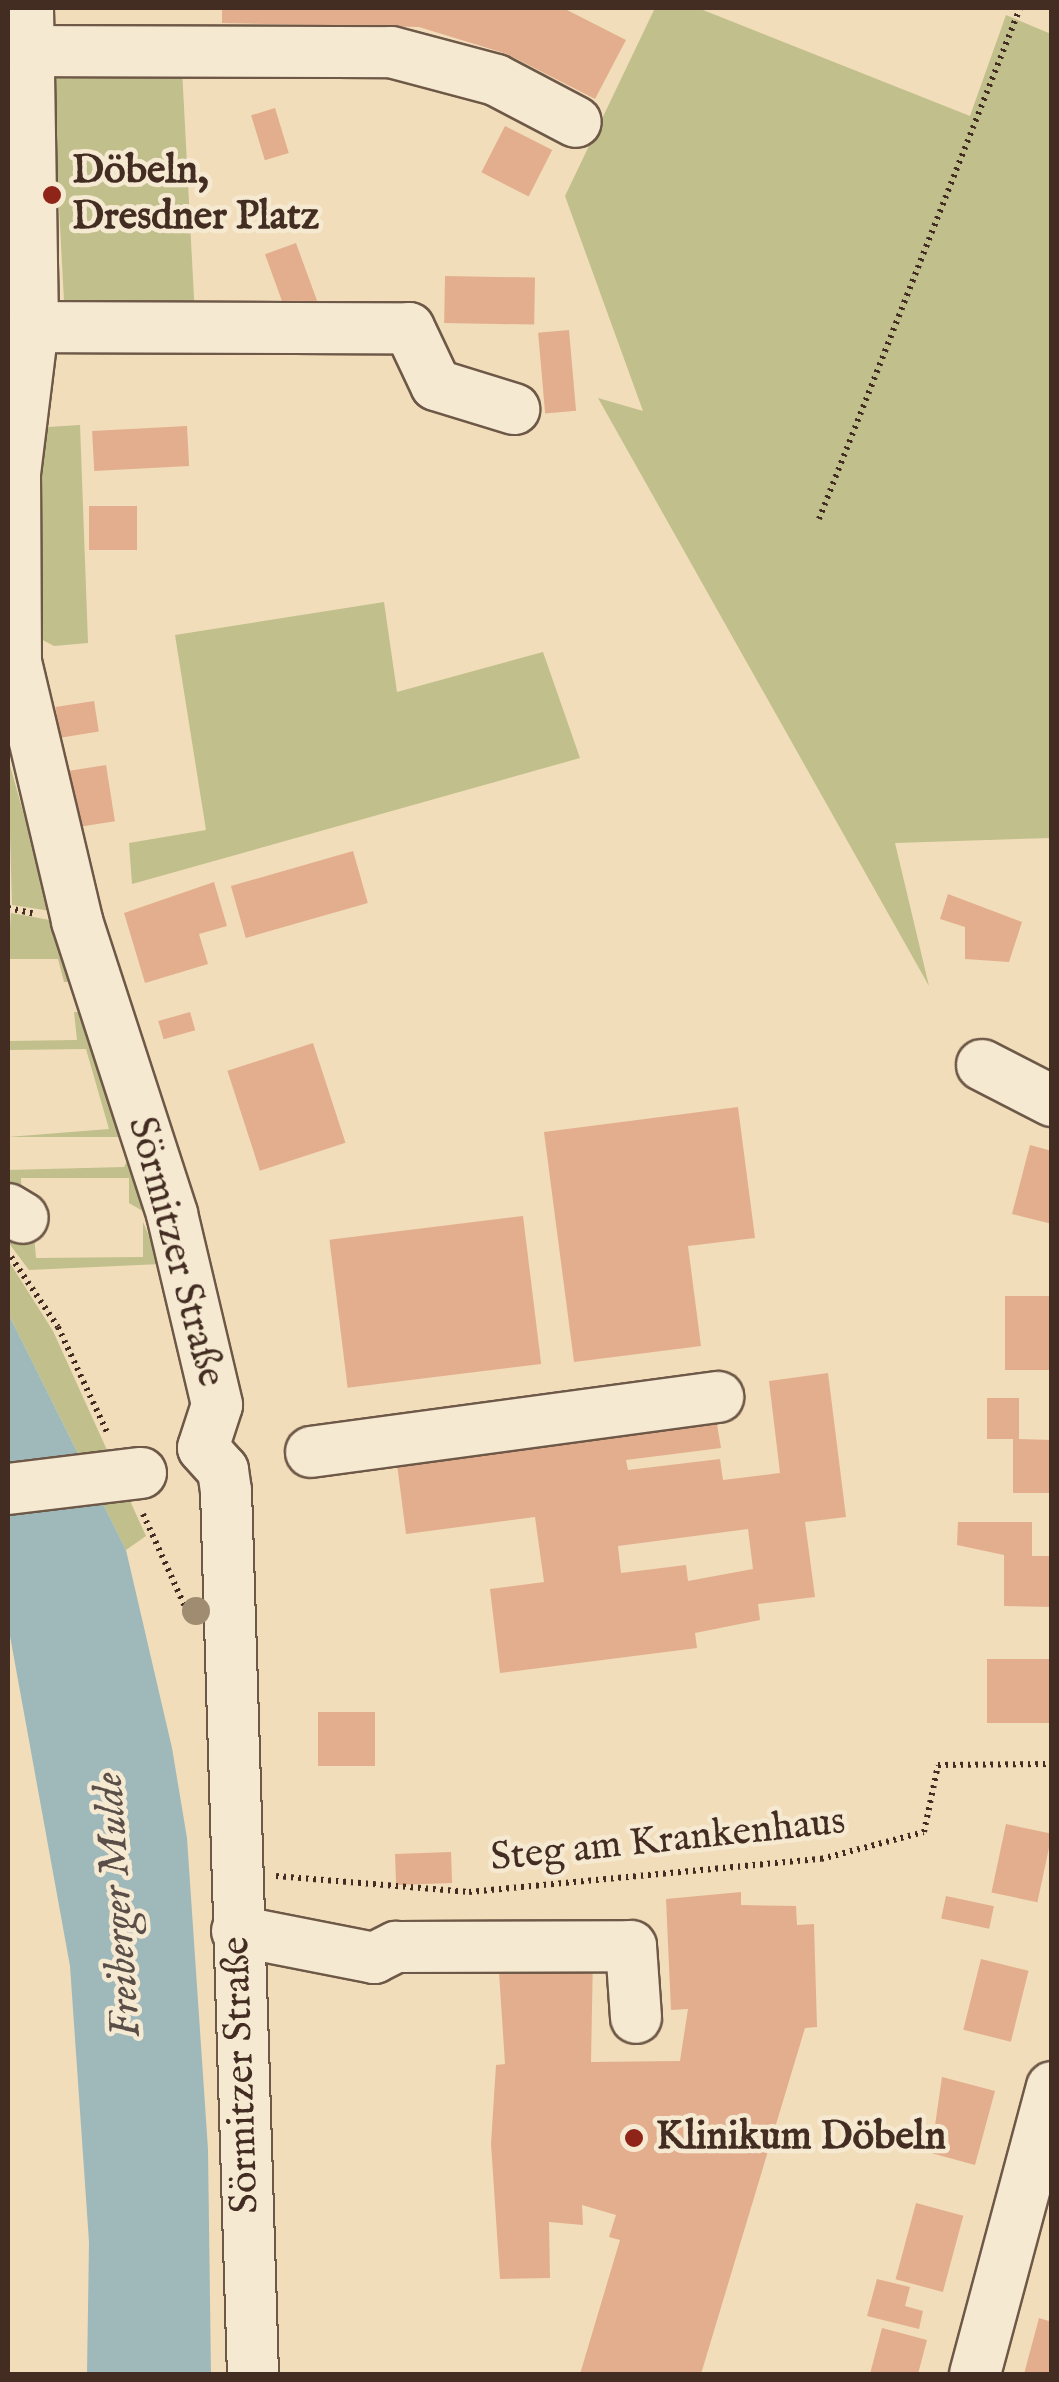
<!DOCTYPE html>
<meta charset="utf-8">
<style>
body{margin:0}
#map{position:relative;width:1059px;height:2382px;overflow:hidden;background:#f1ddba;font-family:"IM FELL English",serif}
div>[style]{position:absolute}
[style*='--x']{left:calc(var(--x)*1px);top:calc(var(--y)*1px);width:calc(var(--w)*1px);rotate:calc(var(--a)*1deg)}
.green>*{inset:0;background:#c1bf8b;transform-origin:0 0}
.water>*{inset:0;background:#9fb9bb}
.building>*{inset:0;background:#e3ae8e;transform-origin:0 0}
.path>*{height:6px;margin-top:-3px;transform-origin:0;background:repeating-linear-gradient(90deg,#432c21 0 2.5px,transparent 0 7.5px)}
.roads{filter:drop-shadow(2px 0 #6e5847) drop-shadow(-2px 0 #6e5847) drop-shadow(0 2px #6e5847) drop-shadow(0 -2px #6e5847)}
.minor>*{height:50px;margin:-25px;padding:0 25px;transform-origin:25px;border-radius:25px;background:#f6e9d2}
.bridges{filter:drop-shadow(2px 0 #6e5847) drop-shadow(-2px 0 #6e5847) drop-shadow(0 2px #6e5847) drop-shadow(0 -2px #6e5847)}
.minor-bridge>*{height:50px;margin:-25px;padding:0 25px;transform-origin:25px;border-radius:25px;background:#f6e9d2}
.trees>*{width:28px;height:28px;margin:-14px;border-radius:50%;background:#9f8c71}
.dots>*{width:28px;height:28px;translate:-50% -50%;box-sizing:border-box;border:5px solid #f6e9d2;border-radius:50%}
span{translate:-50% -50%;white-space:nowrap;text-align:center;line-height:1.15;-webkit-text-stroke:9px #f6e9d2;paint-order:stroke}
.poi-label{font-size:40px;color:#432c21;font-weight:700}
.left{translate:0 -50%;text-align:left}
.street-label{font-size:40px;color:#432c21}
.water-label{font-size:42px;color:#5a4f48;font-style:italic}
.frame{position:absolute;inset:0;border:10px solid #432c21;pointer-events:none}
</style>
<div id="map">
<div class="green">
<div style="clip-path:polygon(655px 8px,698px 8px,970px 116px,1006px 15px,1051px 34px,1051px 838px,895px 843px,929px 986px,598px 398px,643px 411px,565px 196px)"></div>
<div style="left:182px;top:69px;width:253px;height:130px;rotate:87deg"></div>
<div style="clip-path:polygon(80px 425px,88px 643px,54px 646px,37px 637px,33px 440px,48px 427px)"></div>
<div style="clip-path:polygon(384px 602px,397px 692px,543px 652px,580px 758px,132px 884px,129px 843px,206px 830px,175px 635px)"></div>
<div style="clip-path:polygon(8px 762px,9px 762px,51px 911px,12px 905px)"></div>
<div style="clip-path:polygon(11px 913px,55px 921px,72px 982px,64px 982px,58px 959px,8px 959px)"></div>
<div style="clip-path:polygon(74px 1012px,84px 1012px,123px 1137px,8px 1137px,109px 1129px,86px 1049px,8px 1050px,8px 1041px,77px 1040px)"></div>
<div style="clip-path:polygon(130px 1155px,148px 1214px,129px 1203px,129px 1178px,21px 1178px,22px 1204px,8px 1188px,8px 1170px,124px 1167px)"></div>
<div style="clip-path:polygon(143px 1222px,161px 1264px,29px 1270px,8px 1242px,8px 1223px,34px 1235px,36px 1258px,143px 1257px)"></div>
<div style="clip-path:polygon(8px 1260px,53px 1331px,146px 1536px,126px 1550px,8px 1313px)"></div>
</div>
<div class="water">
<div style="clip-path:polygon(8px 1313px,126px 1550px,172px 1748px,187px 1838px,208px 2149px,211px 2374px,87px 2374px,89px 2242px,70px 1966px,8px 1625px)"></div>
</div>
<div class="building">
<div style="clip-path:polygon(222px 8px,563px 8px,626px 40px,595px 99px,507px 54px,419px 27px,222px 23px)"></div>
<div style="left:275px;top:108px;width:47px;height:25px;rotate:73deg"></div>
<div style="left:505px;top:126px;width:53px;height:52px;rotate:27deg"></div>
<div style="left:296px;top:243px;width:73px;height:33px;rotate:70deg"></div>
<div style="left:445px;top:276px;width:90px;height:47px;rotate:1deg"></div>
<div style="left:569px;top:330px;width:81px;height:31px;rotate:85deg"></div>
<div style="left:187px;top:426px;width:40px;height:95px;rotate:87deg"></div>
<div style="left:89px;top:506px;width:48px;height:44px"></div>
<div style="left:94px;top:701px;width:31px;height:39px;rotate:81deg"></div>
<div style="left:106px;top:765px;width:57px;height:37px;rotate:81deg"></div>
<div style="left:353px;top:851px;width:54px;height:127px;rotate:74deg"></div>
<div style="clip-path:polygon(214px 882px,227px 926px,199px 934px,208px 964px,145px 983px,124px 913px)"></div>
<div style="clip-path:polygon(948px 894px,1022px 922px,1009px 962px,965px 959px,965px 927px,940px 919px)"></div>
<div style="left:190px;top:1012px;width:19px;height:33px;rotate:74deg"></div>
<div style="left:313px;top:1043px;width:105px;height:90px;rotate:72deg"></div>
<div style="clip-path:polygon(738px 1107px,755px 1238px,688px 1246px,701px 1346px,574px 1362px,544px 1132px)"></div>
<div style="clip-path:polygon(1030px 1145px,1052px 1151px,1052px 1224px,1012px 1214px)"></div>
<div style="left:523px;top:1216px;width:149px;height:195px;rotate:83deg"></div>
<div style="left:1005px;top:1296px;width:47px;height:74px"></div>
<div style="clip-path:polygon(evenodd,828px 1373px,846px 1517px,805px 1522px,815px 1597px,758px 1604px,760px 1620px,695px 1633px,697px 1648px,500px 1673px,490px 1589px,544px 1582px,535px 1517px,406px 1534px,397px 1464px,717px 1424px,721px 1448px,626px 1460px,628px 1470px,720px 1459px,723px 1480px,780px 1473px,769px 1381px,828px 1373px,748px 1529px,753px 1569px,688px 1581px,686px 1565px,621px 1573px,618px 1546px,748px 1529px)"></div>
<div style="clip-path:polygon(987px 1398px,1019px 1398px,1019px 1439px,1052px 1440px,1052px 1493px,1013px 1493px,1013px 1439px,987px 1439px)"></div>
<div style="clip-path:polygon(958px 1522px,1032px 1522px,1032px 1556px,1052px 1556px,1052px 1607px,1004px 1606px,1004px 1555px,957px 1545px)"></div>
<div style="left:1052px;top:1659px;width:64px;height:65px;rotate:90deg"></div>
<div style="left:318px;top:1712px;width:57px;height:54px"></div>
<div style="left:1006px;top:1824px;width:47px;height:70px;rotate:12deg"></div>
<div style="left:451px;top:1852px;width:31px;height:56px;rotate:88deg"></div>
<div style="clip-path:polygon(741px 1892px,741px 1905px,796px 1906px,797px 1925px,814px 1924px,817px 2027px,805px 2028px,701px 2374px,580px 2374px,620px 2240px,609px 2237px,616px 2215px,582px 2205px,583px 2225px,549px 2222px,550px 2278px,500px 2279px,491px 2144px,496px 2065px,505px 2064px,498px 1957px,593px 1955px,591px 2062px,680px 2061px,688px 2009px,671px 2010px,666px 1899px)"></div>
<div style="left:946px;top:1896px;width:49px;height:23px;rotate:12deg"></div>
<div style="left:981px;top:1959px;width:49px;height:73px;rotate:14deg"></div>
<div style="clip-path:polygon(942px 2077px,995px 2091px,975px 2165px,931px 2153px)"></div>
<div style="left:916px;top:2203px;width:49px;height:79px;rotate:15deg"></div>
<div style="clip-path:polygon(877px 2279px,910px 2287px,905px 2306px,923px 2311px,919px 2329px,867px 2316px)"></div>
<div style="clip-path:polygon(1039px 2318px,1052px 2322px,1052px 2374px,1024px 2374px)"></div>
<div style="clip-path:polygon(882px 2328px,927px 2340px,918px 2374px,870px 2374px)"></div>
</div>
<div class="path">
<div style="--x:819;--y:519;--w:549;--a:-68.53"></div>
<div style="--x:8;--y:908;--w:25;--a:12"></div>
<div style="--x:11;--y:1257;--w:84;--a:56.1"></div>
<div style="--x:58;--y:1327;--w:118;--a:65"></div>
<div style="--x:143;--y:1514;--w:107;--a:65.6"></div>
<div style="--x:276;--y:1876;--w:194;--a:4.7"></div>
<div style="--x:469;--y:1892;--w:354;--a:-5.4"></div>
<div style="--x:821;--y:1859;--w:106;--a:-14.7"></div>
<div style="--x:924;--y:1832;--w:68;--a:-78.2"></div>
<div style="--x:938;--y:1765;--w:114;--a:-0.5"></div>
</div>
<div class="roads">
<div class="minor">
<div style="--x:28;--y:8;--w:319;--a:89.1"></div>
<div style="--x:33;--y:327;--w:147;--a:97"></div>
<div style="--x:15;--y:473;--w:189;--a:89.7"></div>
<div style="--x:16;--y:662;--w:266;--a:76.7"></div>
<div style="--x:77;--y:921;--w:308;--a:72"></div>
<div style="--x:172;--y:1214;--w:196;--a:76.7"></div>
<div style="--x:217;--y:1405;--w:45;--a:108"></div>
<div style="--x:203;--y:1448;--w:30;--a:48"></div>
<div style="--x:223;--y:1470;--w:21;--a:82"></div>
<div style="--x:226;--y:1491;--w:883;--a:88.25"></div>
<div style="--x:29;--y:51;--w:362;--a:0.2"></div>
<div style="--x:391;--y:52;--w:109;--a:14.9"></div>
<div style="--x:496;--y:80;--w:90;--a:27.7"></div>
<div style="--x:33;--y:327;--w:376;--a:0.2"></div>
<div style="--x:409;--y:328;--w:63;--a:64.7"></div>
<div style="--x:436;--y:385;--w:82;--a:17.1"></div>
<div style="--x:982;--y:1065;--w:79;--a:27.2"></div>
<div style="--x:8;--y:1209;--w:17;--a:31"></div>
<div style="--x:311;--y:1452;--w:411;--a:-7.7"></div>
<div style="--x:237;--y:1931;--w:140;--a:11.1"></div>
<div style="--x:374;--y:1958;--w:25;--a:-27"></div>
<div style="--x:396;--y:1947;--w:235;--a:-0.2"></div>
<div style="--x:631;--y:1946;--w:72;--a:86"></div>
<div style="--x:975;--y:2374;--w:297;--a:-75"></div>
</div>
</div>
<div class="bridges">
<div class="minor-bridge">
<div style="--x:8;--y:1489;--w:134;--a:-6.9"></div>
</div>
</div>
<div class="trees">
<div style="left:196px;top:1611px"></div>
</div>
<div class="dots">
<div style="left:52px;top:195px;background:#8f2418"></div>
<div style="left:634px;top:2138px;background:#8f2418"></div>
</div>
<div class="poi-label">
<span class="left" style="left:72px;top:195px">Döbeln,<br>Dresdner Platz</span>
<span class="left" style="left:656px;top:2138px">Klinikum Döbeln</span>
</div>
<div class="street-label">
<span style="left:175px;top:1252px;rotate:75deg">Sörmitzer Straße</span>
<span style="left:668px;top:1841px;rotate:-6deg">Steg am Krankenhaus</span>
<span style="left:242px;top:2075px;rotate:-92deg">Sörmitzer Straße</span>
</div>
<div class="water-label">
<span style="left:119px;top:1905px;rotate:-94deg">Freiberger Mulde</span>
</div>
<div class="frame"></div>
</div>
